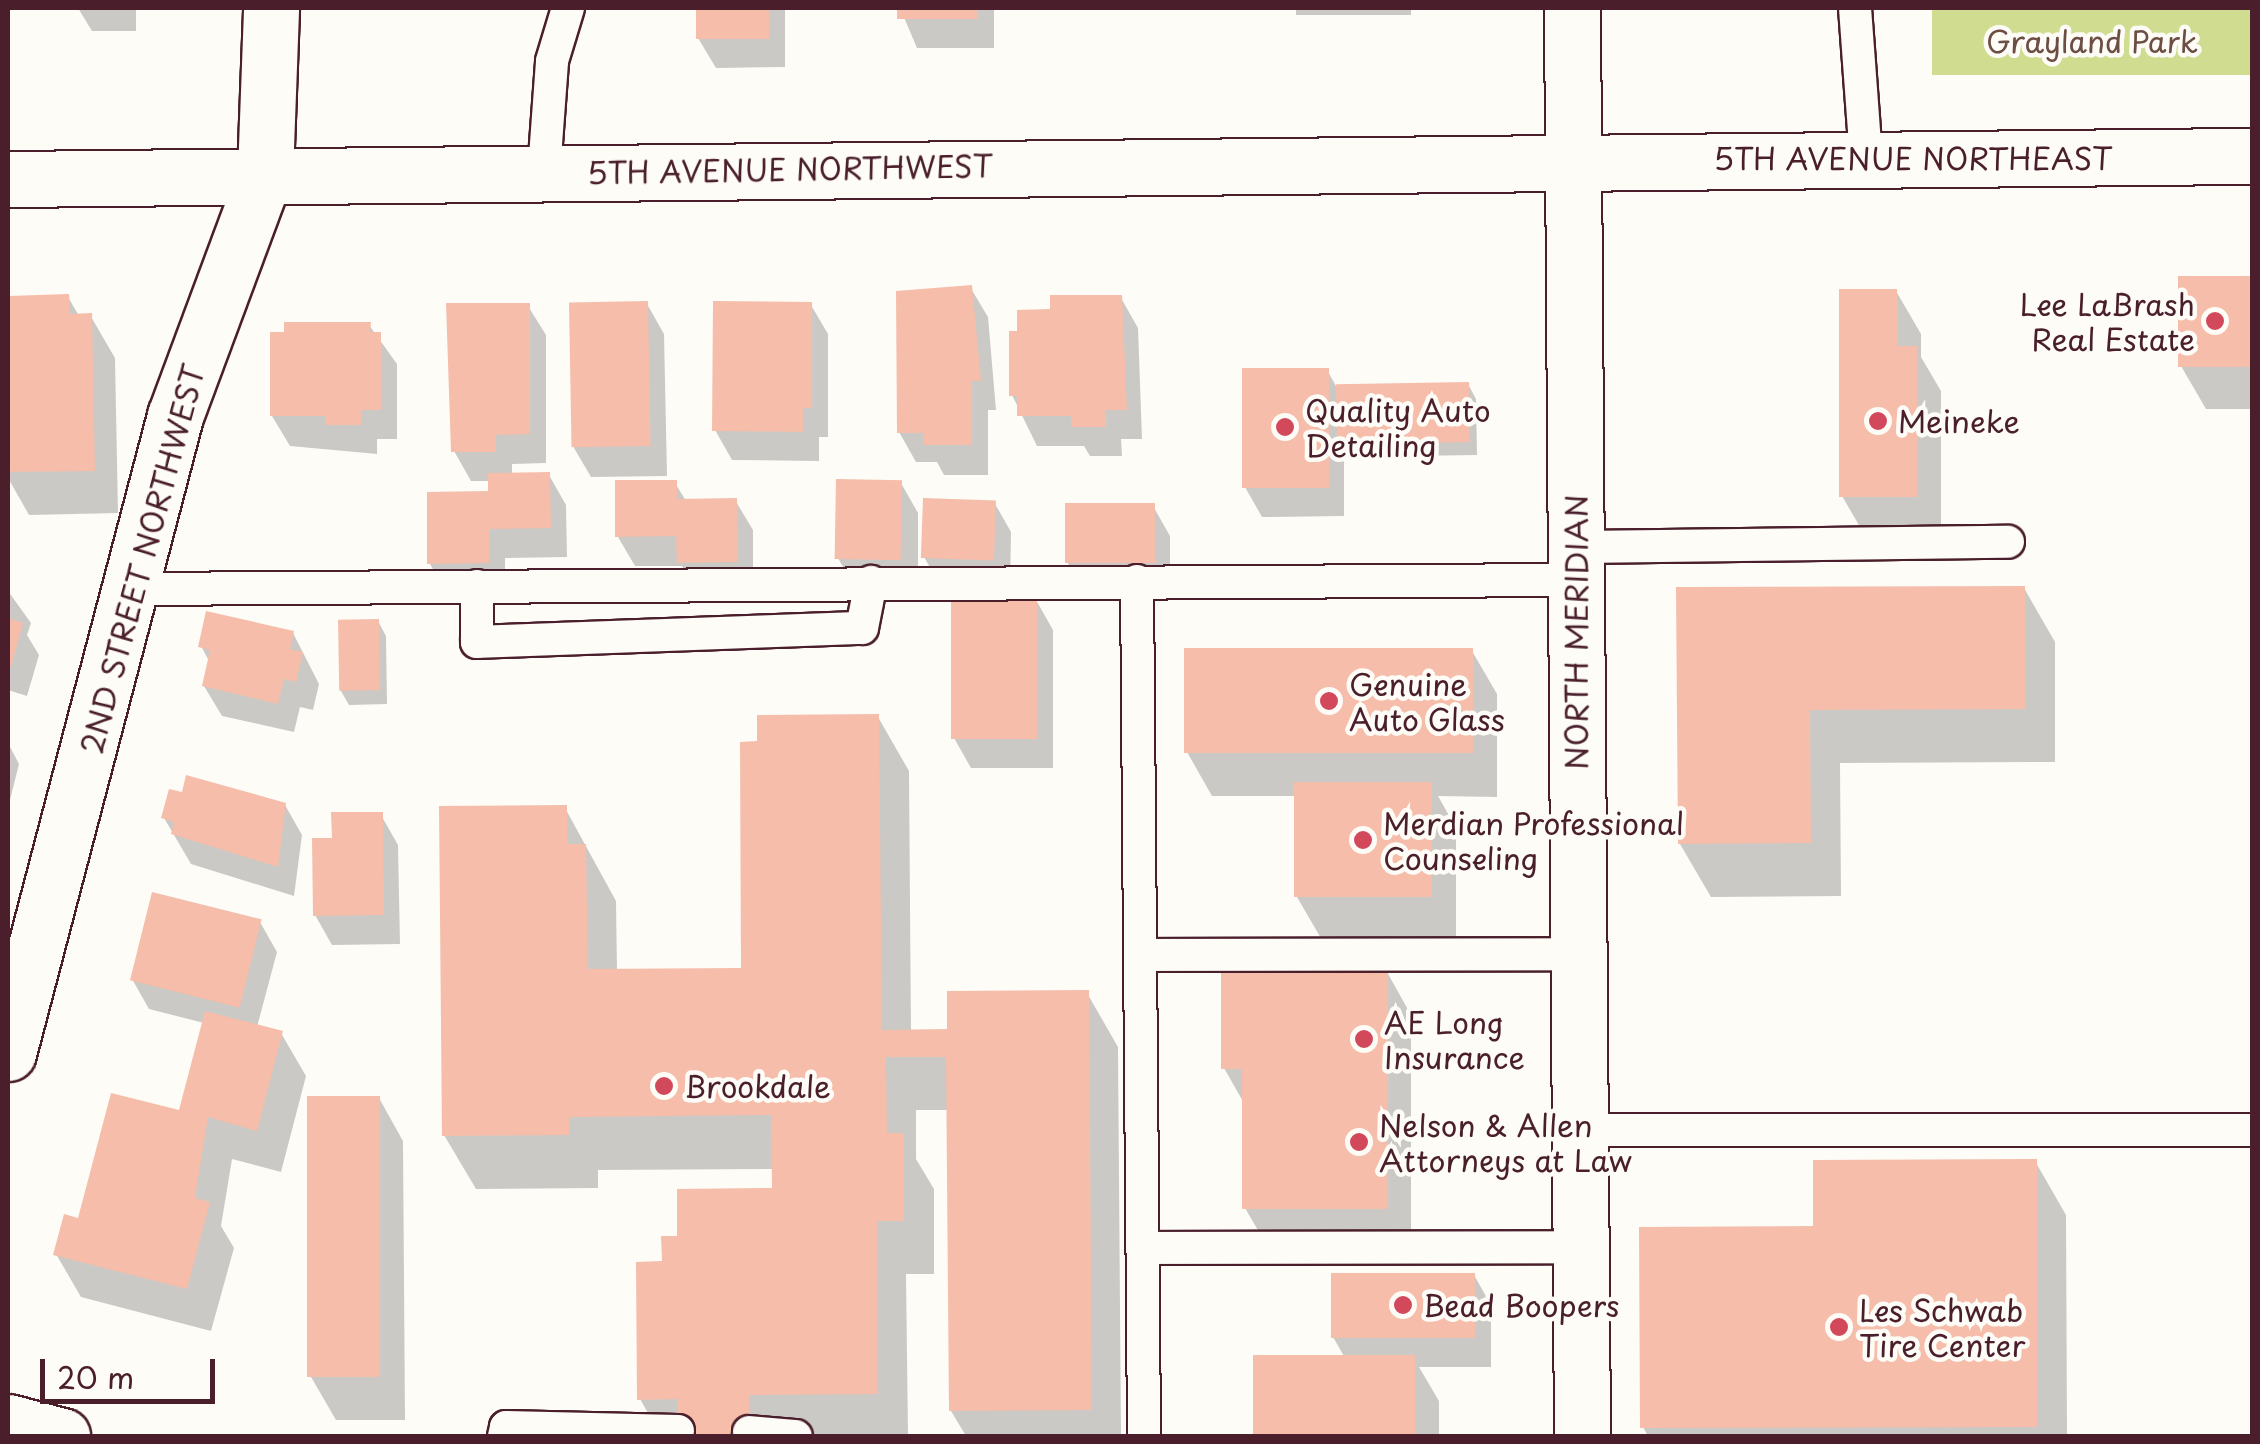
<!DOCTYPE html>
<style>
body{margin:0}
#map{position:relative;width:2260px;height:1444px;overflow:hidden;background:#fdfcf7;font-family:"Playpen Sans",sans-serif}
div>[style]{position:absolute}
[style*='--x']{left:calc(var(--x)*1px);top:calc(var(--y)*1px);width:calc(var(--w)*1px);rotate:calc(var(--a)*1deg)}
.green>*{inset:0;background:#d0dd90;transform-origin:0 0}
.shadow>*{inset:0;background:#0003;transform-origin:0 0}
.building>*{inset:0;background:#f5bdaa;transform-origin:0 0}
.roads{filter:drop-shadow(2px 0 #4a1f2b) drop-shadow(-2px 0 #4a1f2b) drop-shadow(0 2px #4a1f2b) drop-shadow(0 -2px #4a1f2b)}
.service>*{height:32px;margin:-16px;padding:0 16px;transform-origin:16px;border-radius:16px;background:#fdfcf7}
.minor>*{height:55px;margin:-27.5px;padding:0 27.5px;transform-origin:27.5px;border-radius:27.5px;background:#fdfcf7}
.primary>*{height:55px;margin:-27.5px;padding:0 27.5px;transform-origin:27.5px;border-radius:27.5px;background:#fdfcf7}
.dots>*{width:28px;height:28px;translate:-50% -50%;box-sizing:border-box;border:5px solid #fdfcf7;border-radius:50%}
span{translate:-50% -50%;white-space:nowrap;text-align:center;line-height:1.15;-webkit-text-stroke:9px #fdfcf7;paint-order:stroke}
.park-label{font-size:30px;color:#6c4e44}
.street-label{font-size:30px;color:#4a1f2b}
.poi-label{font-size:30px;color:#4a1f2b}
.right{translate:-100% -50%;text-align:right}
.left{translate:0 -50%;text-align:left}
.frame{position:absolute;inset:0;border:10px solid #4a1f2b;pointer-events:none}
.scale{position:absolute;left:40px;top:1359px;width:175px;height:45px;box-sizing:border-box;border:5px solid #4a1f2b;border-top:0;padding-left:12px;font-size:30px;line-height:35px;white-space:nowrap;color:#4a1f2b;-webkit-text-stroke:8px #fdfcf7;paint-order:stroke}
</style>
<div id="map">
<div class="green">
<div style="left:1932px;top:8px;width:320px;height:67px"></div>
</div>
<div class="shadow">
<div style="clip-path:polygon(78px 8px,192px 8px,192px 9px,136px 10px,136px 31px,92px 31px)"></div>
<div style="clip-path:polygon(698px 8px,785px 8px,785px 67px,716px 68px,698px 38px)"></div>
<div style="clip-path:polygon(900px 8px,994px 8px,994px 48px,917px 48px)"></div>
<div style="left:1296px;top:8px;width:115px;height:7px"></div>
<div style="clip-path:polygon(2252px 278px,2252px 409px,2206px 409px,2181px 366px,2181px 279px)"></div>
<div style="clip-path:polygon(970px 287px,988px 317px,996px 410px,988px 410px,988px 475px,944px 475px,937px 462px,916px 462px,899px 432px)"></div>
<div style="clip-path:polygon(1896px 291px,1921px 334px,1921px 357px,1941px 391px,1941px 539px,1867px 539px,1842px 496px)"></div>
<div style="clip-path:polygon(68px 297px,79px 316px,90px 315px,115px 358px,118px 513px,29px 515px,8px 478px,8px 299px)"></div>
<div style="clip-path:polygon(1121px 298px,1138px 328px,1142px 439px,1121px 439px,1122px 456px,1090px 456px,1084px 446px,1037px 446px,1012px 395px,1020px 334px,1052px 311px)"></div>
<div style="clip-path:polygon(647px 304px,664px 334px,667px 476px,591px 477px,574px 448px)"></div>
<div style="clip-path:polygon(811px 305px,828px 334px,828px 437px,819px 437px,819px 461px,732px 460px,715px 430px)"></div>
<div style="clip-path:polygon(528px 306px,546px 335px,546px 463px,512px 464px,512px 476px,549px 475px,566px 505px,567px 557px,505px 558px,505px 593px,447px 594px,430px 564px,491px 493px,491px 481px,471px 481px,454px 451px)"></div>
<div style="clip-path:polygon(369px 325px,397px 364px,397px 439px,377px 439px,377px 454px,290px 446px,272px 416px)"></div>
<div style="clip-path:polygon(1327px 370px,1336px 386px,1468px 384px,1476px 399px,1477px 455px,1344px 457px,1344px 516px,1262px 517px,1245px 487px)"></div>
<div style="clip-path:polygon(675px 483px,686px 501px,735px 500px,753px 530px,753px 591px,697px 592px,682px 566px,635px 566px,618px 537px)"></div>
<div style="clip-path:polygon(901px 483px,918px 513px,918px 589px,855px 588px,838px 558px)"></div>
<div style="clip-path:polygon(994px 502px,1011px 532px,1010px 589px,941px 587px,924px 557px)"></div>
<div style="clip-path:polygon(1153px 506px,1170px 536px,1170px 592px,1084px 592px,1067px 562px)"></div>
<div style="clip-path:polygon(2024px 588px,2055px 642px,2055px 762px,1840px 763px,1841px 896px,1711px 897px,1680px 844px,1679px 589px)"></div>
<div style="clip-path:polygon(8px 591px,31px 623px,27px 635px,39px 655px,27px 696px,8px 690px)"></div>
<div style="clip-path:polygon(1036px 600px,1053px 630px,1053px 768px,971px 768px,954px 738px)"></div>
<div style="clip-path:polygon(378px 621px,386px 636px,387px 704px,349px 705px,341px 691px)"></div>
<div style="clip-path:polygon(293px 633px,319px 684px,313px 710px,300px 707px,294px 732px,222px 716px,204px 686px,210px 663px,201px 646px)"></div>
<div style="clip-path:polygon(1472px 651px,1497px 694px,1497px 797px,1438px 796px,1456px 828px,1456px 940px,1322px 940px,1297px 897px,1297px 796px,1212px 796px,1187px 752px)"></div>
<div style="clip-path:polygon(878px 717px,909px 771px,911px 1032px,950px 1031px,1087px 993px,1118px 1047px,1121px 1436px,966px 1436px,951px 1411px,949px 1110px,916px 1110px,916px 1159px,934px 1189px,934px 1274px,906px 1274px,908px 1436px,661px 1436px,640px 1399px,664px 1264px,679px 1239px,774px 1190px,774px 1169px,598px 1170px,598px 1188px,476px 1189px,444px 1135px,565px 808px,616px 901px,617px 971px,743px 971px,759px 743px)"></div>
<div style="clip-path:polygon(8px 743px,19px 764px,8px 808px)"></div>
<div style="clip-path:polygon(285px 805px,302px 835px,294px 896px,191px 864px,164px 818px)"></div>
<div style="clip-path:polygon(381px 815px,398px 845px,400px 944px,332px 945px,315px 915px,334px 841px)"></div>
<div style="clip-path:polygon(260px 922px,277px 952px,257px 1027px,281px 1033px,306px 1076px,281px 1172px,232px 1159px,221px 1226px,234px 1248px,211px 1331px,81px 1297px,56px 1254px,180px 1113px,204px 1023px,149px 1009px,132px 979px)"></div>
<div style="clip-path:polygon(1387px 972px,1411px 1015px,1411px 1251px,1270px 1251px,1245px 1208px,1245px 1105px,1224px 1068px)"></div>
<div style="clip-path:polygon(379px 1098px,403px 1141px,405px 1420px,336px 1420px,311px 1377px)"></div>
<div style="clip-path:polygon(2035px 1161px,2066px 1215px,2067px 1436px,1648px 1436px,1643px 1427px,1815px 1229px)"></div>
<div style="clip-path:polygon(1474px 1275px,1491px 1305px,1491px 1367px,1419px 1367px,1439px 1401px,1439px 1436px,1256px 1436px,1256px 1358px,1345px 1358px,1333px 1337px)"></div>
</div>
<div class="building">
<div style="left:696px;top:8px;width:73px;height:31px"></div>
<div style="left:897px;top:8px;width:81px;height:11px"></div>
<div style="left:2178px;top:276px;width:74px;height:91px"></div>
<div style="clip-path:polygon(972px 285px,981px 381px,972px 381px,972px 445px,924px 445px,924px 433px,897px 433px,896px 291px)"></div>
<div style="clip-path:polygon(1839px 289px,1897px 289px,1898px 346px,1917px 346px,1918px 497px,1839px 497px)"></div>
<div style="clip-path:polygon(69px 294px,70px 314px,92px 313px,95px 471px,8px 472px,8px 296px)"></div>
<div style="clip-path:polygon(1050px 295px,1122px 295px,1127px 410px,1106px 410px,1106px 427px,1071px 427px,1071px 416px,1017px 416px,1017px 396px,1009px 396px,1009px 331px,1017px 331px,1017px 310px,1050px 309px)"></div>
<div style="left:648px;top:301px;width:145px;height:79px;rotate:89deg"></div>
<div style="clip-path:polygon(713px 301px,812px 302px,812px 408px,803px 408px,803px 432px,712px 431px)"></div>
<div style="clip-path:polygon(446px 303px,530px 303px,530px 434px,496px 435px,496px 452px,451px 452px)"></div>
<div style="clip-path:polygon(284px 322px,371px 322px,370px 332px,381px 332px,381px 410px,361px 410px,361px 425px,325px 425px,325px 416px,270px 416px,270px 332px,284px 332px)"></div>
<div style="left:1242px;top:368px;width:87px;height:120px"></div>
<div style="left:1469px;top:382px;width:60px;height:133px;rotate:89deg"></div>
<div style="clip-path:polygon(550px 472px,551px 528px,489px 529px,489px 563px,427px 564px,427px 492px,488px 491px,488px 473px)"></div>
<div style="left:836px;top:479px;width:66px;height:80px;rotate:1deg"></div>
<div style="clip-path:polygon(615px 480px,677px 480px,677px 499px,737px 498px,738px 562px,677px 563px,676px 536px,615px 537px)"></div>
<div style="left:923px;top:498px;width:73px;height:60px;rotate:2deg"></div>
<div style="left:1065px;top:503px;width:90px;height:60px"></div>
<div style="clip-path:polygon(2025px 586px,2025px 709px,1810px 710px,1811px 843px,1678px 844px,1676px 587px)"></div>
<div style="left:951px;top:597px;width:86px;height:142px"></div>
<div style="clip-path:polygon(206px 611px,294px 631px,290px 649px,303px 652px,296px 682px,284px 679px,278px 704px,202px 686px,210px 650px,198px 647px)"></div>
<div style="clip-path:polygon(8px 618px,23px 623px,11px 667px,8px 666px)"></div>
<div style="left:379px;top:619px;width:71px;height:41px;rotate:89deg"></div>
<div style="left:1184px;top:648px;width:289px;height:105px"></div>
<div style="clip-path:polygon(879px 714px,882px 1030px,947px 1029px,947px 991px,1089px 990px,1092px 1410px,949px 1411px,946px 1057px,886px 1057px,887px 1133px,904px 1133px,904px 1221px,877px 1221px,878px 1394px,749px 1395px,749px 1436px,678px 1436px,678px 1399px,637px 1400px,636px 1262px,662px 1261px,661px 1236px,677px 1236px,677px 1189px,772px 1188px,771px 1115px,569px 1117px,569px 1135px,442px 1136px,439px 806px,567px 805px,567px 844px,586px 844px,588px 969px,741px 968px,740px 742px,757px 741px,757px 715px)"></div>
<div style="clip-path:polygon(186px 775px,286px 803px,278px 867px,171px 834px,174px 822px,161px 818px,169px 789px,182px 792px)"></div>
<div style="left:1432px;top:782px;width:115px;height:138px;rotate:90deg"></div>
<div style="clip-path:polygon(331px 812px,383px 812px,384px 915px,313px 916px,312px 838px,332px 838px)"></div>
<div style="left:152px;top:892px;width:113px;height:91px;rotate:14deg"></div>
<div style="clip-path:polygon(1221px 969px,1388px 969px,1388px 1209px,1242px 1209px,1242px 1069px,1221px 1069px)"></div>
<div style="clip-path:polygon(205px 1011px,283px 1031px,257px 1131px,208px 1117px,195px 1198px,210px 1202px,187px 1289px,53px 1255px,64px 1214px,78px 1218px,111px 1093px,179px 1110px)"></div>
<div style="left:307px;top:1096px;width:73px;height:281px"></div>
<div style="clip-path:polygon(2037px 1159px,2038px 1427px,1640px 1428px,1639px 1227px,1813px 1226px,1813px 1160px)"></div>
<div style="left:1331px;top:1273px;width:144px;height:65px"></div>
<div style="left:1253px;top:1355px;width:162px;height:81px"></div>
</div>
<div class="roads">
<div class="service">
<div style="--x:1855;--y:8;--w:150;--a:85.8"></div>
<div style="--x:544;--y:171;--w:110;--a:-85.8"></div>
<div style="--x:552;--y:61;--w:55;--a:-73.2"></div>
<div style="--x:1575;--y:547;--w:433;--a:-0.7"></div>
<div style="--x:1137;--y:581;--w:855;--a:89.53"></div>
<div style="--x:477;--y:586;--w:56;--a:90"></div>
<div style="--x:477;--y:642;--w:385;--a:-2.1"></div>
<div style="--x:862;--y:628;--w:47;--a:-78.9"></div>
<div style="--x:133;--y:589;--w:1443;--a:-0.36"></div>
<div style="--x:1140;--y:955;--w:439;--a:-0.1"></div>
<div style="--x:1580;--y:1130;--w:672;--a:0"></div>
<div style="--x:1143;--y:1248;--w:438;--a:-0.1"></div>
<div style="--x:749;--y:1432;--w:47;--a:4.9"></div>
<div style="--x:504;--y:1436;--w:9;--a:-77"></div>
<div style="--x:506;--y:1427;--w:172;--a:1.3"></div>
</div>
<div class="minor">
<div style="--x:8;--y:179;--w:2244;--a:-0.59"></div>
<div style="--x:8;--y:1053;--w:659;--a:-75.31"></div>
<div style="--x:175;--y:416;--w:258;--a:-69.6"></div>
<div style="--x:265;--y:174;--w:166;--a:-87.9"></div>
<div style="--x:8;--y:1422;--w:56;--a:14.5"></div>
</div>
<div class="primary">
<div style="--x:1572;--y:8;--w:1428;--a:89.6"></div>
</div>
</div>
<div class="dots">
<div style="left:2215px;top:321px;background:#d1495b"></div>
<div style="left:1878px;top:421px;background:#d1495b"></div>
<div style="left:1285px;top:427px;background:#d1495b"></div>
<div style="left:1329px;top:701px;background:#d1495b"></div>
<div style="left:1363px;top:840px;background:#d1495b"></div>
<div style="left:1364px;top:1039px;background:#d1495b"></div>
<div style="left:664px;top:1086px;background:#d1495b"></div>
<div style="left:1359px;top:1142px;background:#d1495b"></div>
<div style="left:1403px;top:1305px;background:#d1495b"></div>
<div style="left:1839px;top:1327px;background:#d1495b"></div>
</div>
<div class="park-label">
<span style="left:2092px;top:41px">Grayland Park</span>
</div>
<div class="street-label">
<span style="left:1913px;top:158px">5TH AVENUE NORTHEAST</span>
<span style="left:790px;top:169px;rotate:-1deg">5TH AVENUE NORTHWEST</span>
<span style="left:142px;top:559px;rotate:-75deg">2ND STREET NORTHWEST</span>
<span style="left:1576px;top:632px;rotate:-90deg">NORTH MERIDIAN</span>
</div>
<div class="poi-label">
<span class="right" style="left:2195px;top:321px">Lee LaBrash<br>Real Estate</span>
<span class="left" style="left:1305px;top:427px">Quality Auto<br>Detailing</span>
<span class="left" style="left:1898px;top:421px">Meineke</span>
<span class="left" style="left:1349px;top:701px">Genuine<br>Auto Glass</span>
<span class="left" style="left:1383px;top:840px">Merdian Professional<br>Counseling</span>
<span class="left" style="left:1384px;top:1039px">AE Long<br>Insurance</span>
<span class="left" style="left:684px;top:1086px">Brookdale</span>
<span class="left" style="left:1379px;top:1142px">Nelson &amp; Allen<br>Attorneys at Law</span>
<span class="left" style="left:1423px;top:1305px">Bead Boopers</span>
<span class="left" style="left:1859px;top:1327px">Les Schwab<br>Tire Center</span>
</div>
<div class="frame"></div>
<div class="scale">20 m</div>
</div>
